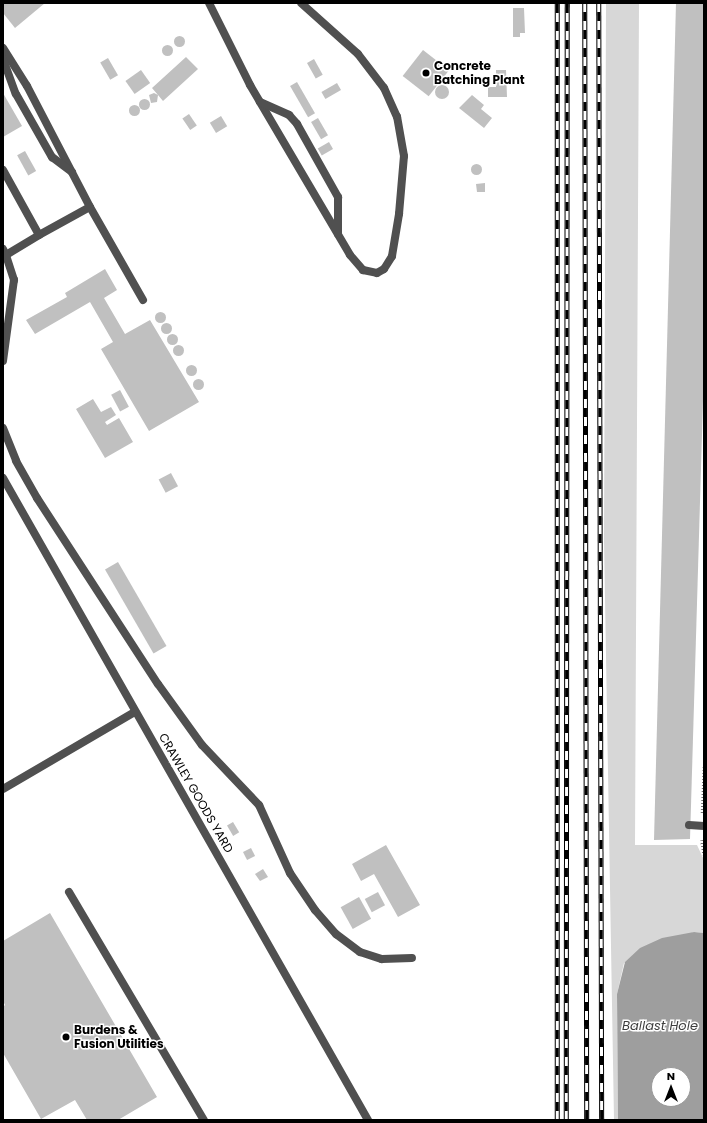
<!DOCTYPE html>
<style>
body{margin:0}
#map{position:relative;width:707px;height:1123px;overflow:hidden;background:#fff;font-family:Poppins,sans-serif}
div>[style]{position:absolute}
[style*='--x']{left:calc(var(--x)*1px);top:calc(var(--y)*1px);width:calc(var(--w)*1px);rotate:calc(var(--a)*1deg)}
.green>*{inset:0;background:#d7d7d7}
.water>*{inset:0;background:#9e9e9e}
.building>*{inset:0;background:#c0c0c0;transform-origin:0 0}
.round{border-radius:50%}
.path>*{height:2.5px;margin-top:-1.25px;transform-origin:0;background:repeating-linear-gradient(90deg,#727272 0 1px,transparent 0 3px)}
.lane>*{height:8px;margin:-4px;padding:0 4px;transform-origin:4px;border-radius:4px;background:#505050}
.rail>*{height:4.5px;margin-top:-2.25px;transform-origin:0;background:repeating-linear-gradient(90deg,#fff 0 9px,#000 0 18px);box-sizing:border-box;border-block:1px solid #000}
.dots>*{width:11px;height:11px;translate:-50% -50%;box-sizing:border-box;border:2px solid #fff;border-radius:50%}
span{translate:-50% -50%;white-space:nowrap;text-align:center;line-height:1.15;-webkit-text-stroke:3px #fff;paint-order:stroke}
.poi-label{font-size:12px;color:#000;font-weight:700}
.left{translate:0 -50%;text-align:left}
.street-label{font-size:12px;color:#000}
.water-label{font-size:13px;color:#3f3f3f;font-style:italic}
.frame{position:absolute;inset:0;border:4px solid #000;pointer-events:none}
.north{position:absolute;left:651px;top:1067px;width:40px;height:40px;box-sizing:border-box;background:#fff;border:1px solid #999;border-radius:50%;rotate:0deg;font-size:11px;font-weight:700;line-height:16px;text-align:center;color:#000}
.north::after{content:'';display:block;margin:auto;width:14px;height:18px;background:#000;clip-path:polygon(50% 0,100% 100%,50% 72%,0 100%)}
</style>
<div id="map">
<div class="green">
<div style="clip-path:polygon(606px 3px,639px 3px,635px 845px,697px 845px,704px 860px,704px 933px,694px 932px,624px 963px,617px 994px,618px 1120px,614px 1120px,604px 540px)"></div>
</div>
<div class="water">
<div style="clip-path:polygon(evenodd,694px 932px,704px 933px,704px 1120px,618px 1120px,617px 994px,625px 962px,640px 948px,662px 938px,694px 932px,659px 1075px,683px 1075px,683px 1099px,659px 1099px,659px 1075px)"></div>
</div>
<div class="building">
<div style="clip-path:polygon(3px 3px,45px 3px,15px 28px,3px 13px)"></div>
<div style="clip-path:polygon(676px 3px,704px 3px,704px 367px,690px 839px,654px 840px)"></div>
<div style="clip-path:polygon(513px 8px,524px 8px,525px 33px,520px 33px,520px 37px,513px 37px)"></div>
<div class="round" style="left:173.5px;top:35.5px;width:11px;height:11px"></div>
<div class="round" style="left:161.5px;top:44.5px;width:11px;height:11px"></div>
<div style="left:423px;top:50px;width:33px;height:33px;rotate:38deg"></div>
<div style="clip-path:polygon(186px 57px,198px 69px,163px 101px,158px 95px,157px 102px,151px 103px,149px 95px,154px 93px,158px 95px,152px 88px)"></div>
<div style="left:108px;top:58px;width:20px;height:9px;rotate:60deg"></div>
<div style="left:314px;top:59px;width:18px;height:8px;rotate:61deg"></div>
<div style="left:141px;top:70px;width:16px;height:19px;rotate:55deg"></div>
<div style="clip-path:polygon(496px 70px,506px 70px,507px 97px,488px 97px,488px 87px,496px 87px)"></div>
<div style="left:297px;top:82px;width:36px;height:8px;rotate:60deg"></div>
<div style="left:337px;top:83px;width:8px;height:18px;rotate:60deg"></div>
<div class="round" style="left:435px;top:85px;width:14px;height:14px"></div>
<div style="clip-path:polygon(3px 93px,22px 126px,3px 137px)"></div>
<div style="clip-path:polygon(472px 95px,484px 105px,481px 109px,492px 118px,484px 128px,459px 108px)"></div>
<div class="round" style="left:138.5px;top:98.5px;width:11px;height:11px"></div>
<div class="round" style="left:128.5px;top:104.5px;width:11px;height:11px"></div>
<div style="left:189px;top:114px;width:14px;height:8px;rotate:56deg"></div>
<div style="left:221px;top:116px;width:12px;height:13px;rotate:59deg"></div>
<div style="left:318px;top:118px;width:20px;height:8px;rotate:60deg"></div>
<div style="left:329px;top:142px;width:8px;height:13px;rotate:60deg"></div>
<div style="left:25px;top:151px;width:23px;height:9px;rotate:61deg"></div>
<div class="round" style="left:470.5px;top:163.5px;width:11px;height:11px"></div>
<div style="clip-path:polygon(485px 183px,485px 192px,477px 192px,476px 184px)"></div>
<div style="clip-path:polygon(105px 269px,117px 290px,104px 298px,125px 334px,150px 320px,199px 402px,149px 431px,101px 349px,113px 342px,90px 302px,35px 334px,26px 320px,67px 297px,65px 293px)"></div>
<div class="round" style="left:154.5px;top:311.5px;width:11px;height:11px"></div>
<div class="round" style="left:160.5px;top:322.5px;width:11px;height:11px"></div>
<div class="round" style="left:166.5px;top:333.5px;width:11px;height:11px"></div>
<div class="round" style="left:172.5px;top:344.5px;width:11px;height:11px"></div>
<div class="round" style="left:185.5px;top:364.5px;width:11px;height:11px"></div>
<div class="round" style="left:192.5px;top:378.5px;width:11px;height:11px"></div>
<div style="left:120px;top:390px;width:19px;height:10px;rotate:62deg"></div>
<div style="clip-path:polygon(93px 399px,101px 412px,111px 407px,116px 415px,105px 422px,107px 425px,119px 418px,133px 442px,105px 458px,76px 409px)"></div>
<div style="left:171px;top:473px;width:15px;height:14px;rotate:62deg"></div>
<div style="left:118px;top:562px;width:97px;height:15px;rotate:60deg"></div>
<div style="left:233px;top:822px;width:12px;height:7px;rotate:59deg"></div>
<div style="clip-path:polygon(386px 845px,420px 905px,398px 917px,374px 874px,361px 881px,352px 864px)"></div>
<div style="left:251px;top:848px;width:9px;height:9px;rotate:63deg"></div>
<div style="clip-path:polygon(263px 869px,268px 877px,260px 881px,255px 874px)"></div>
<div style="left:378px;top:892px;width:15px;height:15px;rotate:62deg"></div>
<div style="left:359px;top:897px;width:25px;height:21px;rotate:61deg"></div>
<div style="clip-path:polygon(50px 913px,157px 1097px,118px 1120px,87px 1120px,75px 1100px,41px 1119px,3px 1053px,3px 1007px,5px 1005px,3px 1001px,3px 941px)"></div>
</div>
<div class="path">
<div style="--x:702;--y:813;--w:48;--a:-87.6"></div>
<div style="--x:702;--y:840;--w:15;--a:82"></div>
</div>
<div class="lane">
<div style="--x:209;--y:3;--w:92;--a:63.4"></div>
<div style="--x:250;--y:85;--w:197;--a:59.5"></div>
<div style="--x:350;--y:255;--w:20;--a:49"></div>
<div style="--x:363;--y:270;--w:14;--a:12"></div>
<div style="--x:377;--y:273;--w:8;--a:-30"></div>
<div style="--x:384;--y:269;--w:15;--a:-58"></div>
<div style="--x:392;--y:256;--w:43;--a:-80.5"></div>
<div style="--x:399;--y:214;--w:58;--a:-85.1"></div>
<div style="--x:404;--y:156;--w:40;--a:-100"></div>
<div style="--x:397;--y:117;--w:32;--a:-114"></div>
<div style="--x:384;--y:88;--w:43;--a:-127.4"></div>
<div style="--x:358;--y:54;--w:76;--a:-138.2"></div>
<div style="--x:3;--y:48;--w:45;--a:57.7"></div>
<div style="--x:27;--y:86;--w:136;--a:62.5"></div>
<div style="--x:90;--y:207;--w:107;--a:60.3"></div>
<div style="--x:3;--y:59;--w:37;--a:70"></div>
<div style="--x:16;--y:94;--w:73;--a:60.3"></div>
<div style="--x:52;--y:157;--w:25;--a:37"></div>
<div style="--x:260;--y:102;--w:32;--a:24"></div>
<div style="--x:289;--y:115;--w:12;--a:48"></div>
<div style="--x:297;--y:124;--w:84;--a:60.7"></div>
<div style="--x:338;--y:197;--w:37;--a:90"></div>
<div style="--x:3;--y:170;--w:74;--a:61"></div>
<div style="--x:39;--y:235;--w:58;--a:-28.8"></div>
<div style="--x:3;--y:249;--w:7;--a:63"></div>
<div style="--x:6;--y:255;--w:39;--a:-31"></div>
<div style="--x:3;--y:361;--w:82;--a:-82.3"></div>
<div style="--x:14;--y:280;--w:26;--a:-108"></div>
<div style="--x:3;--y:428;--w:35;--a:68"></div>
<div style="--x:16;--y:461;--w:43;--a:60.4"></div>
<div style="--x:37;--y:498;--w:222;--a:57"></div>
<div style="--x:158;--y:684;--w:75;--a:54.2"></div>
<div style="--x:202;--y:745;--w:83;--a:46.5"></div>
<div style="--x:259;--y:805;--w:75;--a:65.5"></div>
<div style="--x:290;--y:873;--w:45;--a:56"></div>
<div style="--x:315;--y:910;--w:32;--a:49"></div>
<div style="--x:336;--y:934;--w:30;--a:37"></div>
<div style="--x:360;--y:952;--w:23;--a:18"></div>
<div style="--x:382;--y:959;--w:30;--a:-2"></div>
<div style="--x:3;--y:478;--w:739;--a:60.38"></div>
<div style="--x:3;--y:789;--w:153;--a:-30.3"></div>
<div style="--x:689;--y:825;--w:15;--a:4"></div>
<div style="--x:69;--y:892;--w:265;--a:59.4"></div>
</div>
<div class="rail">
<div style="--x:585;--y:3;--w:1117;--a:89.9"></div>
<div style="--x:599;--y:3;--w:1117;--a:89.85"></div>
<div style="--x:557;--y:1120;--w:1117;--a:-90"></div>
<div style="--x:566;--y:1120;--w:1117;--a:-89.95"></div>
</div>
<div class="dots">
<div style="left:426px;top:73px;background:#000"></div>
<div style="left:66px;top:1037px;background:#000"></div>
</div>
<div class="poi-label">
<span class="left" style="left:434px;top:73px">Concrete<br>Batching Plant</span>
<span class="left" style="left:74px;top:1037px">Burdens &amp;<br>Fusion Utilities</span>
</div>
<div class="street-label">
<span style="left:196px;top:793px;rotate:60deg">CRAWLEY GOODS YARD</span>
</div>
<div class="water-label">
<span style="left:660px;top:1026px">Ballast Hole</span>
</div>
<div class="frame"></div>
<div class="north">N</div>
</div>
